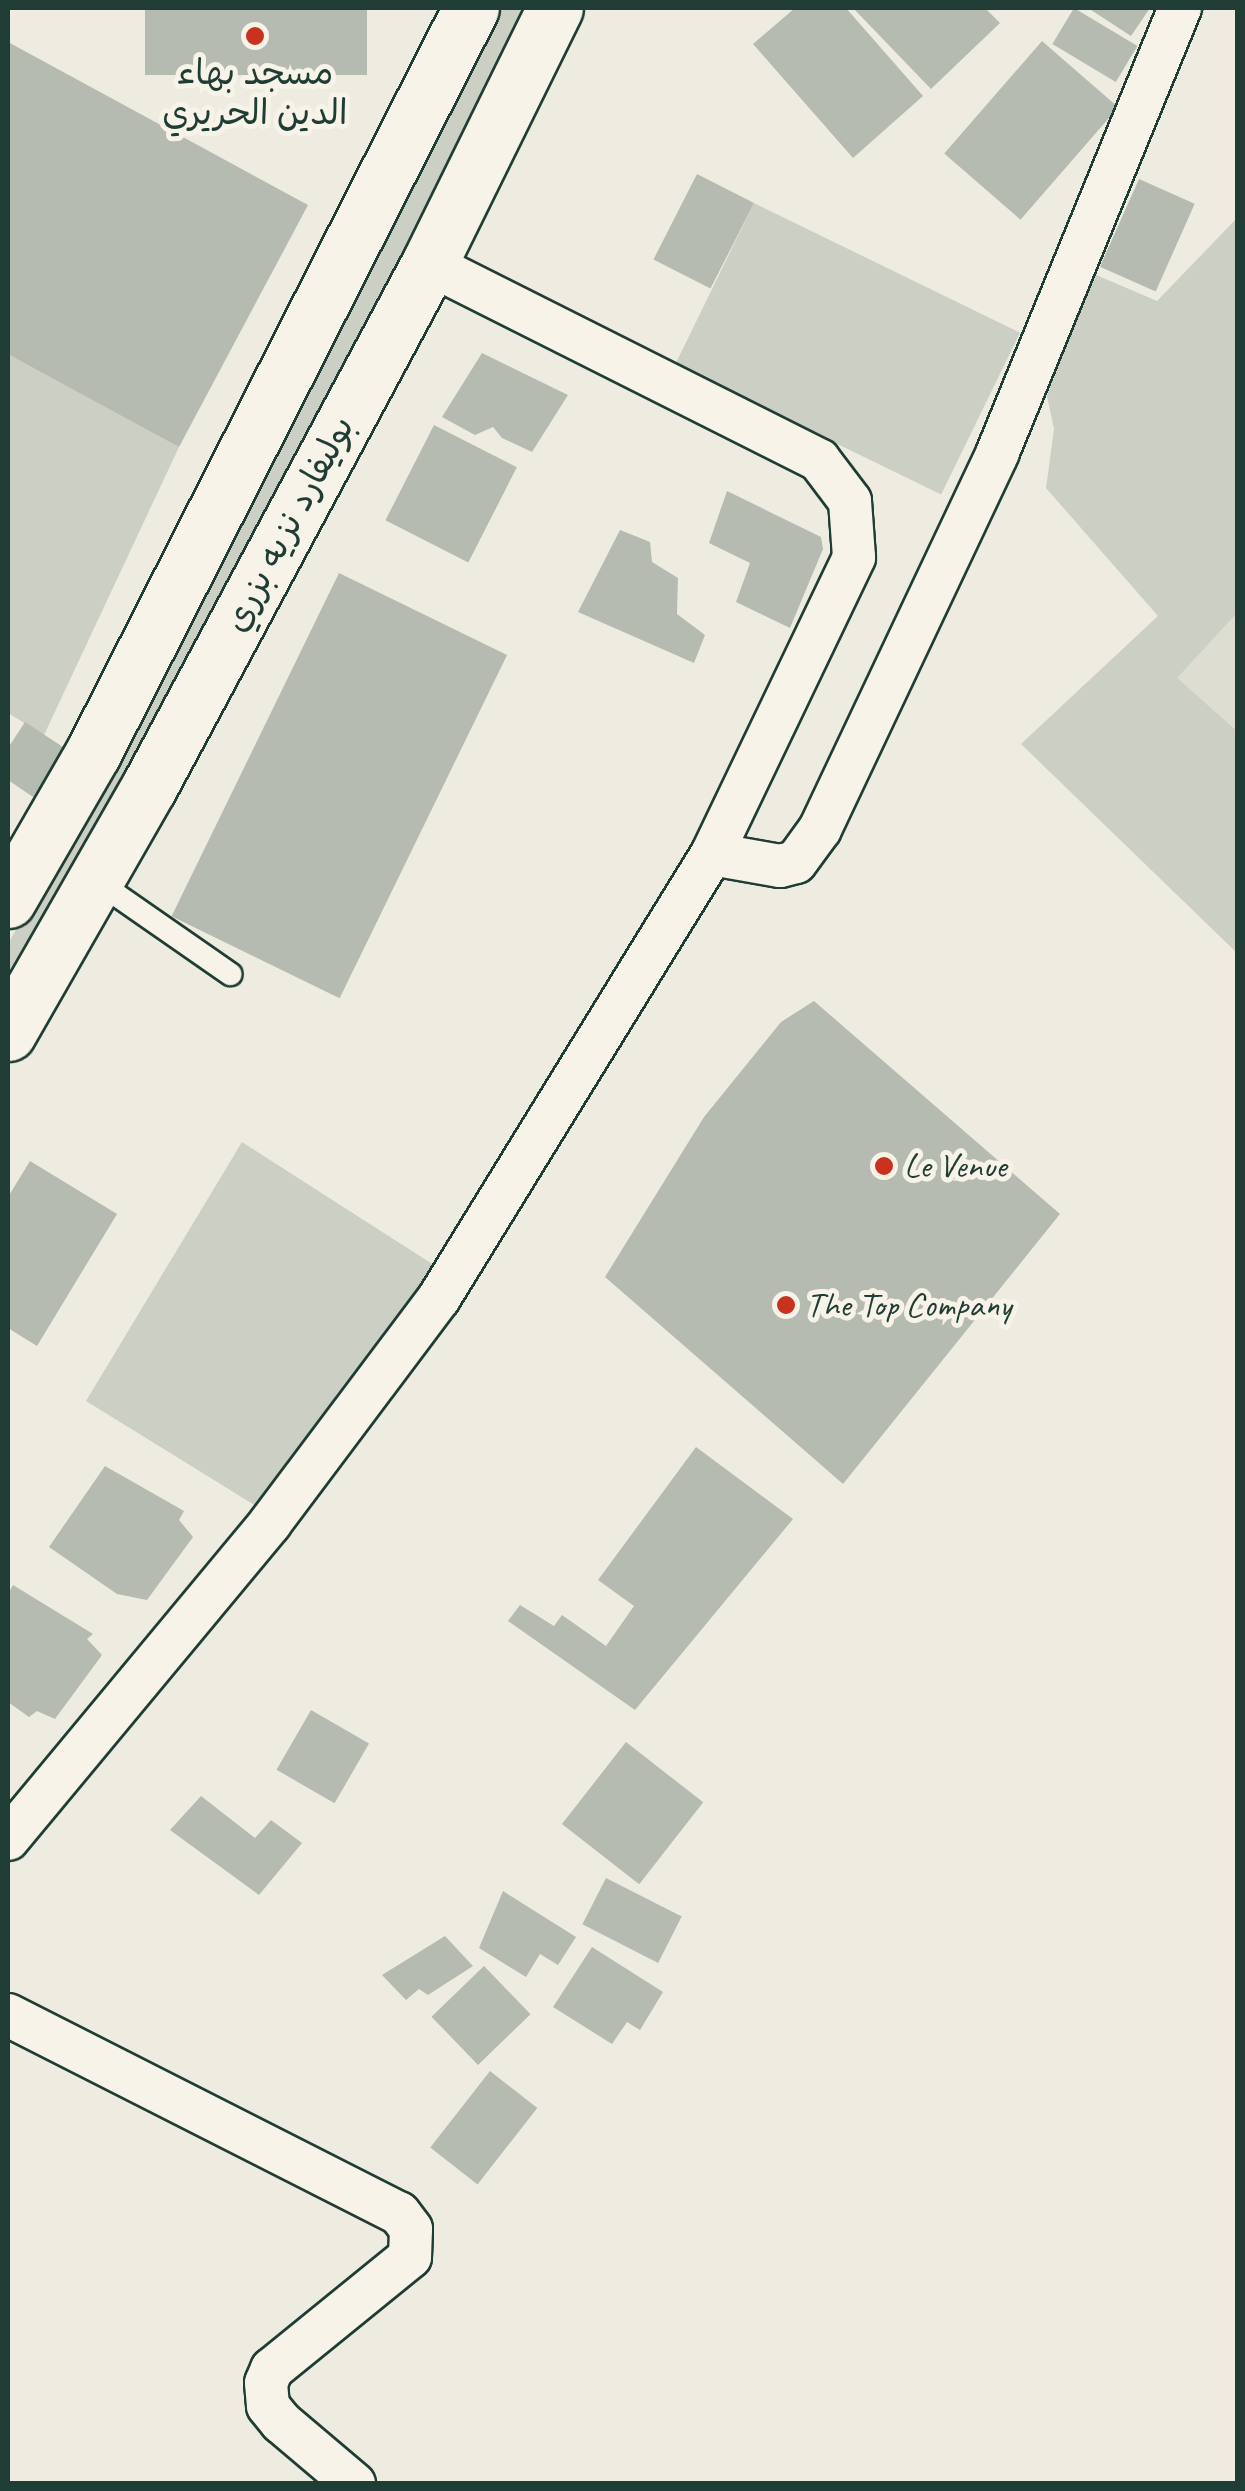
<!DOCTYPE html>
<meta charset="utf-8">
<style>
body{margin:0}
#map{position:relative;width:1245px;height:2491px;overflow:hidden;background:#eeece1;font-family:Caveat,"Playpen Sans Arabic",sans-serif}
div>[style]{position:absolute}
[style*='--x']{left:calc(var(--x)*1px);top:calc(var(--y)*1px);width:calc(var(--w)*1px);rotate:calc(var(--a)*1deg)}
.built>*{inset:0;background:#ddddd2}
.green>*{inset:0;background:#cccfc4;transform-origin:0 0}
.building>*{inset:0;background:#b5bbb0;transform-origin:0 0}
.roads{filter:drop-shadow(2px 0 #1f3d34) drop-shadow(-2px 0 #1f3d34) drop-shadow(0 2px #1f3d34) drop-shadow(0 -2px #1f3d34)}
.service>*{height:22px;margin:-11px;padding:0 11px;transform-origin:11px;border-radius:11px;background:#f7f3e8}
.minor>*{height:42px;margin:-21px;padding:0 21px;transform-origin:21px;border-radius:21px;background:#f7f3e8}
.trunk>*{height:55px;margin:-27.5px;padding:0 27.5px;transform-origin:27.5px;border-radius:27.5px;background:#f7f3e8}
.dots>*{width:28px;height:28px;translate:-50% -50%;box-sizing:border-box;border:5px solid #f7f3e8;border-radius:50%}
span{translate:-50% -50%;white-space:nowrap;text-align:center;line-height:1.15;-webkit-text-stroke:10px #f7f3e8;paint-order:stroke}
.poi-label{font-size:35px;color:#1f3d34}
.left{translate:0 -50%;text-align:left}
.street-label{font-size:35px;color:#1f3d34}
.frame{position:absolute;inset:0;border:10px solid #1f3d34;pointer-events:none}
</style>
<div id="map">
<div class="built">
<div style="clip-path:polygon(1237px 613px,1237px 731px,1176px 678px)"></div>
</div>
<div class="green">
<div style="clip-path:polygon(494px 8px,530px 8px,246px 571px,8px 991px,8px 944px,222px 557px)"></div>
<div style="left:754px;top:203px;width:296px;height:180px;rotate:26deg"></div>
<div style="clip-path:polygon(1237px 218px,1237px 613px,1177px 678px,1237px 731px,1237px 953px,1021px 744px,1158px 616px,1046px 488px,1054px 429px,1047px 396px,1094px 274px,1157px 301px)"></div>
<div style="clip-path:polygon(8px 351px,179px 447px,44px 735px,8px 713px)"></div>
<div style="clip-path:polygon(242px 1142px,437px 1267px,369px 1354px,264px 1511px,86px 1401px)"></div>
</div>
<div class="building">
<div style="left:145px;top:8px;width:222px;height:67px"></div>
<div style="clip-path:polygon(795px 8px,846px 8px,923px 96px,853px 158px,753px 44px)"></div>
<div style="clip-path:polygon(853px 8px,985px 8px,1000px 23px,931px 89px)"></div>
<div style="left:1074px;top:8px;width:74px;height:42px;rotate:31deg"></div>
<div style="clip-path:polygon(1088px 8px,1150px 8px,1131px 36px)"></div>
<div style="left:1042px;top:41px;width:101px;height:149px;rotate:41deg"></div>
<div style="clip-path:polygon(8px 42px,308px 205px,179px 447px,8px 354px)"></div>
<div style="left:697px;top:174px;width:64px;height:96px;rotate:27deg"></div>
<div style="left:1139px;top:179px;width:61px;height:96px;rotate:24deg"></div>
<div style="clip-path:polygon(482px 353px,568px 395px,532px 452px,502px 438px,493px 427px,475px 435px,442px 417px)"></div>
<div style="left:434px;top:425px;width:93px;height:107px;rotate:27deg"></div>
<div style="clip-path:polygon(727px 491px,821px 537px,823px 549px,790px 628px,736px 602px,750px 563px,709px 543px)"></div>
<div style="clip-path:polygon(620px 530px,650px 542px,652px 562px,678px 578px,677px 614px,705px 635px,694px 663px,578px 612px)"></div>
<div style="left:339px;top:573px;width:187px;height:382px;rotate:26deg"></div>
<div style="clip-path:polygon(25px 722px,66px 749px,33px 797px,8px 780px,8px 748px)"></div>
<div style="clip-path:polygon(814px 1001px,1060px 1214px,843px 1484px,605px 1277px,704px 1117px,781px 1022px)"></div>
<div style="clip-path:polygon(30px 1161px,117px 1214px,37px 1346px,8px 1328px,8px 1197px)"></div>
<div style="clip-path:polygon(696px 1447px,793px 1519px,635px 1710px,508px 1621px,520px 1605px,554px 1626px,562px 1615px,606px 1646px,634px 1606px,598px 1580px)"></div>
<div style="clip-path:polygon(105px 1466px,184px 1511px,179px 1520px,193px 1537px,147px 1600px,117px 1594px,49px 1547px)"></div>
<div style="clip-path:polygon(13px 1585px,93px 1634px,87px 1639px,102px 1655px,55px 1719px,37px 1711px,29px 1717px,8px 1702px,8px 1594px)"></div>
<div style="left:311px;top:1710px;width:67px;height:69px;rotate:30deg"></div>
<div style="left:626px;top:1742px;width:98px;height:104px;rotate:38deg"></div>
<div style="clip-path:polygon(201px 1796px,255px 1838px,271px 1820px,302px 1843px,259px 1895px,170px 1830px)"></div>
<div style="left:606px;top:1878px;width:85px;height:52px;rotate:27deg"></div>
<div style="clip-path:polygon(503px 1891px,576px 1937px,558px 1965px,540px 1954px,526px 1977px,479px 1948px)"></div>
<div style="clip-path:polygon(445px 1936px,473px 1966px,428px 1995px,419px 1989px,406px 2000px,382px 1975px)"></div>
<div style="clip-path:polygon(592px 1947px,663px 1992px,640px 2030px,627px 2022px,612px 2044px,553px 2007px)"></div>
<div style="left:484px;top:1966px;width:67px;height:73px;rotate:46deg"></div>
<div style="left:490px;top:2071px;width:60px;height:97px;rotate:38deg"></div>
</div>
<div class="roads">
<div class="service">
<div style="--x:95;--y:880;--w:165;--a:34.8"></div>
</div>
<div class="minor">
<div style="--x:712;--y:854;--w:69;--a:10"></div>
<div style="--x:780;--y:866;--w:16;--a:-14"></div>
<div style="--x:796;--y:862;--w:41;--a:-54"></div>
<div style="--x:820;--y:829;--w:415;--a:-64.7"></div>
<div style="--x:997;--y:454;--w:482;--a:-67.7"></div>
<div style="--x:8;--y:1839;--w:410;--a:-50.3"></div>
<div style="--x:270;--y:1523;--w:281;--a:-53.1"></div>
<div style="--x:439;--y:1298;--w:521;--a:-58.41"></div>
<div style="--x:712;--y:854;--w:329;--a:-64.4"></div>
<div style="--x:854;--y:557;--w:56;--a:-94.1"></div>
<div style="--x:850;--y:501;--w:51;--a:-127.1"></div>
<div style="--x:819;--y:460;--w:436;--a:-153.3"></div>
<div style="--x:8;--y:2015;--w:438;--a:26.9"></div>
<div style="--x:399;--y:2213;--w:20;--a:53"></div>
<div style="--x:411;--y:2229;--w:28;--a:92"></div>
<div style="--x:410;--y:2257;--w:178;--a:140.9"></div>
<div style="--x:272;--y:2369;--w:15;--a:113"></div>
<div style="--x:266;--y:2383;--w:23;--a:85"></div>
<div style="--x:268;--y:2406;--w:21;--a:51"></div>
<div style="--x:281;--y:2422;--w:96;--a:40.3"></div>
</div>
<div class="trunk">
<div style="--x:8;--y:900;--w:170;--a:-60"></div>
<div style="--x:93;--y:753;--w:835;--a:-63.1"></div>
<div style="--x:8;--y:1033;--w:284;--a:-60.2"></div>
<div style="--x:149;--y:787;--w:593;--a:-61.84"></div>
<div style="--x:429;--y:264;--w:285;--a:-63.8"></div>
</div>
</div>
<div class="dots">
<div style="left:255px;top:36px;background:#c8321e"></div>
<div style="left:884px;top:1166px;background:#c8321e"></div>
<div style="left:786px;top:1305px;background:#c8321e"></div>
</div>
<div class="poi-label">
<span style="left:255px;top:93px">مسجد بهاء<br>الدين الحريري</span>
<span class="left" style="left:904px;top:1166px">Le Venue</span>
<span class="left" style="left:806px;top:1305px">The Top Company</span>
</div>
<div class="street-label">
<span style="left:289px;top:524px;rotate:-62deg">بوليفارد نزيه بزري</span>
</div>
<div class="frame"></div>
</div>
